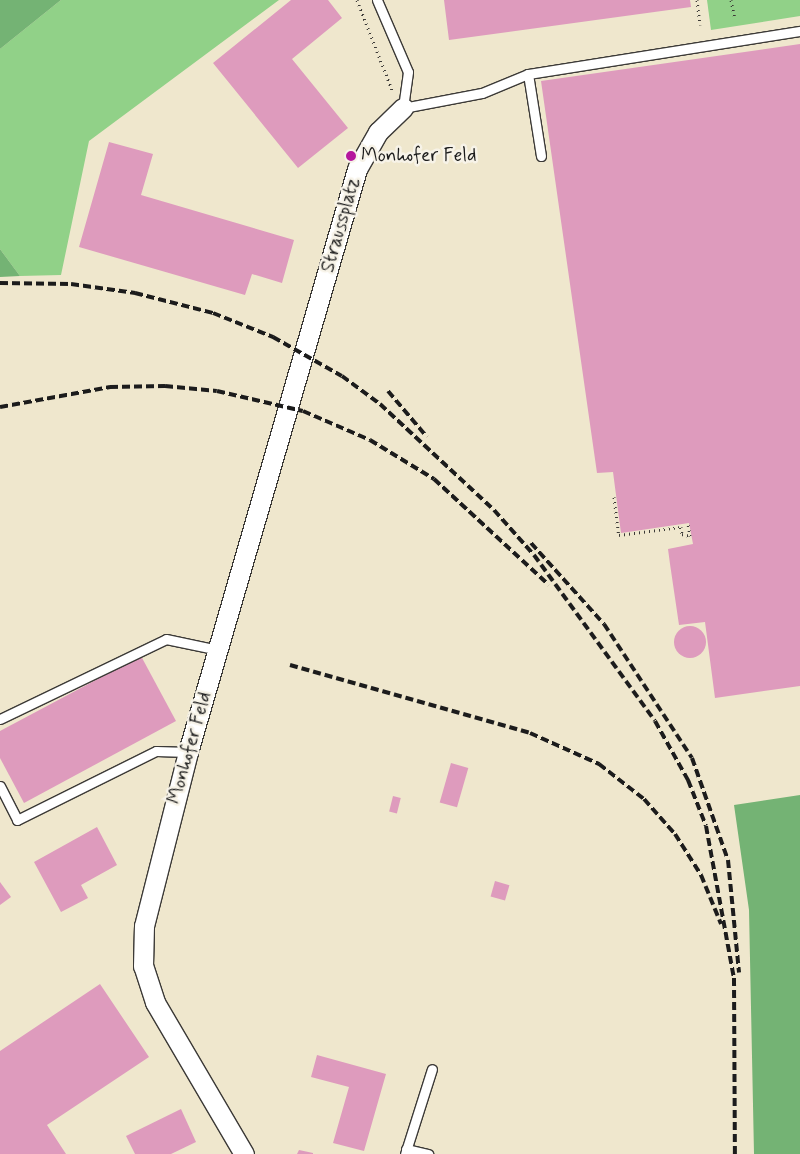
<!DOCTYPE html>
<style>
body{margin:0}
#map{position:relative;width:800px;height:1154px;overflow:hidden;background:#efe7cd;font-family:Mynerve,sans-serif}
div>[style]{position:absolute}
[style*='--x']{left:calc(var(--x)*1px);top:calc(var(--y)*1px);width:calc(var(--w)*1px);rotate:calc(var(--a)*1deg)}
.green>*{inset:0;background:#91d188}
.forest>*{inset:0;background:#74b374}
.building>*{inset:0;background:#de9bbd;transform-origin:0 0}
.round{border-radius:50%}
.path>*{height:3px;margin-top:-1.5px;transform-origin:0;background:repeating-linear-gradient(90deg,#3c3a37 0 1px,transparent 0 5px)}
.roads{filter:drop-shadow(1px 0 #3c3a37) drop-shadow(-1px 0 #3c3a37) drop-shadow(0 1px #3c3a37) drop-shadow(0 -1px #3c3a37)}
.lane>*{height:9px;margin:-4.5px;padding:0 4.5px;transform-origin:4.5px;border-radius:4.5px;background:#fff}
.street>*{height:19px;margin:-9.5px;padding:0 9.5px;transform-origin:9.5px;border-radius:9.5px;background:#fff}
.rail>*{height:4px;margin-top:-2px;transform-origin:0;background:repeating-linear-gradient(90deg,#1c1c1c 0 8px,transparent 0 12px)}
.dots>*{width:14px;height:14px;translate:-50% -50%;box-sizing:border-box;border:2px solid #f7f3e8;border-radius:50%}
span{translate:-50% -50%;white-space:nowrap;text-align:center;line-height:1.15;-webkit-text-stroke:5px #f7f3e8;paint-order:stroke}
.poi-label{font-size:19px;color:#1c1c1c}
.left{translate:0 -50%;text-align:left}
.street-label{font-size:19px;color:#1c1c1c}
</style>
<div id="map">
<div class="green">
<div style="clip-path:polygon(61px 0,279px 0,89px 141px,61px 275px,20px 276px,0 249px,0 49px)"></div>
<div style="clip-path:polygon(707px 0,800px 0,800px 16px,711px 30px)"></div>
</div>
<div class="forest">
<div style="clip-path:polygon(0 0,61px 0,0 49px)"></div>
<div style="clip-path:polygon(0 249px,20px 276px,0 277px)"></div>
<div style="clip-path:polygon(800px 795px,800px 1154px,754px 1154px,749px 910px,734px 805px)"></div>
</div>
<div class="building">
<div style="clip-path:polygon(291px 0,328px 0,342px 18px,292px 59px,348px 128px,298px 168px,213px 63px)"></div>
<div style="clip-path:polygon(444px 0,690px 0,691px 7px,449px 40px)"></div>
<div style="clip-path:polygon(800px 44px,800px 686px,715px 698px,705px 622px,679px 625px,670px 564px,668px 549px,693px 544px,689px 523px,621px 533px,613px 472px,597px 473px,541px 81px)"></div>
<div style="clip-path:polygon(109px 142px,153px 154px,141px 195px,294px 240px,282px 283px,252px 274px,245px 295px,79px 247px)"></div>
<div class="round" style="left:674px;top:626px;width:32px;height:32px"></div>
<div style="clip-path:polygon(141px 656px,176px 721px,24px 803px,0 758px,0 731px)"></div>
<div style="left:451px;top:763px;width:18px;height:41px;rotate:16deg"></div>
<div style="left:393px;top:796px;width:8px;height:16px;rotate:14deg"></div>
<div style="clip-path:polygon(97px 827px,117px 865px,81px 885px,88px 898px,61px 912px,34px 862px)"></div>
<div style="left:495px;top:881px;width:15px;height:16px;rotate:16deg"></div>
<div style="clip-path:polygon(0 882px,11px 897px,0 905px)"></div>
<div style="clip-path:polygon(100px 984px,149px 1057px,47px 1125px,66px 1154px,0 1154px,0 1051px)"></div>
<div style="clip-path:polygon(317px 1055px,386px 1074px,364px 1151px,333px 1143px,349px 1087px,311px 1077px)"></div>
<div style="clip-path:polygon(181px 1109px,196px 1142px,171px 1154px,135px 1154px,126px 1136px)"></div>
<div style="clip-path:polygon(299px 1150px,313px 1153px,313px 1154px,297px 1154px)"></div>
</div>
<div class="path">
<div style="--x:357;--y:0;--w:97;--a:68.7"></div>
<div style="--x:697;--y:0;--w:25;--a:83"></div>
<div style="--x:731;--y:0;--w:19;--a:78"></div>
<div style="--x:614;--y:497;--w:38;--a:83"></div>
<div style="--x:619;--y:535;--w:63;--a:-7.4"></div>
<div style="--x:681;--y:527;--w:7;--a:82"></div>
<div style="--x:682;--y:534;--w:8;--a:14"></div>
<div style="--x:690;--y:536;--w:13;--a:-99"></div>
</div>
<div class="roads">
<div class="lane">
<div style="--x:377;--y:0;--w:78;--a:66.7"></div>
<div style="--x:408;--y:72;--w:36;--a:98"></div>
<div style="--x:403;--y:108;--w:80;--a:-10.8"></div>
<div style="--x:482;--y:93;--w:50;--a:-22.4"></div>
<div style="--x:541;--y:156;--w:83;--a:-99"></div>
<div style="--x:528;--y:74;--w:275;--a:-9"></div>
<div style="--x:0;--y:719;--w:184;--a:-25.7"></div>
<div style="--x:166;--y:639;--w:53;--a:11.9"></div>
<div style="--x:0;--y:786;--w:38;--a:63"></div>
<div style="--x:17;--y:820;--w:155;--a:-26.4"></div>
<div style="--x:156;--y:751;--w:32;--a:2"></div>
<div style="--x:406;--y:1149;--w:23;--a:13"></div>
<div style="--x:405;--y:1154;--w:89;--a:-72.4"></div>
</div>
<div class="street">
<div style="--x:244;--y:1154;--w:176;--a:-120.4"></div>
<div style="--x:155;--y:1002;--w:38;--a:-108"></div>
<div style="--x:143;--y:966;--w:40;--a:-88.6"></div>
<div style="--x:144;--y:926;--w:179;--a:-75.8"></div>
<div style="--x:188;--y:752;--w:607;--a:-73.83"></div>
<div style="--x:357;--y:169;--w:43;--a:-60.4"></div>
<div style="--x:378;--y:132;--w:35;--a:-44"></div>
</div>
</div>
<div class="rail">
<div style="--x:0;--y:283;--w:71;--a:0.8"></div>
<div style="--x:71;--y:284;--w:65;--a:8"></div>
<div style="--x:135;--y:293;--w:81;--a:14.4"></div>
<div style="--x:213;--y:313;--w:65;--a:21.8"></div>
<div style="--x:273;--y:337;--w:79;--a:29.5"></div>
<div style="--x:342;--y:376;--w:47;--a:36.4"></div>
<div style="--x:380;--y:404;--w:156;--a:42.9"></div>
<div style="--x:494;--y:510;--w:60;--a:48.4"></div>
<div style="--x:534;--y:555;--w:205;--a:53.9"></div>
<div style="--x:655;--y:721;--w:68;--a:60.8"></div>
<div style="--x:688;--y:780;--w:49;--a:68.6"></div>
<div style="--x:706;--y:826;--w:155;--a:79.6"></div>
<div style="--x:734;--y:978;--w:176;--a:89.7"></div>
<div style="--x:388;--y:391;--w:60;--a:49.7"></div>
<div style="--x:0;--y:407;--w:112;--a:-10.3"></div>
<div style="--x:110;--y:387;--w:55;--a:-1"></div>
<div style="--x:165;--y:386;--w:52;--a:5.5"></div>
<div style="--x:217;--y:391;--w:88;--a:13.1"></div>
<div style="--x:303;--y:411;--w:73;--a:23.4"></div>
<div style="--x:370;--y:440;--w:75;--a:31.4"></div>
<div style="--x:434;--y:479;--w:156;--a:42.7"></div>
<div style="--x:531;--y:543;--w:109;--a:48"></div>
<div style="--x:604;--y:624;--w:160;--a:56.7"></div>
<div style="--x:692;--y:758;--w:108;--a:70.6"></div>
<div style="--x:728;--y:860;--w:113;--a:84.4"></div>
<div style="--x:290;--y:665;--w:249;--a:15.8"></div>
<div style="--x:530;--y:733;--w:76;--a:24.2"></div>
<div style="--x:599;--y:764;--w:57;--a:37.9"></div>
<div style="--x:644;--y:799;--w:47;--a:48.5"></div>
<div style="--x:675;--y:834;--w:49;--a:57.6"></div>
<div style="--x:701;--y:875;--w:53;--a:67.8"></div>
</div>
<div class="dots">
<div style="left:351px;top:156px;background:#b5179e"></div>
</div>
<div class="poi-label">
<span class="left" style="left:361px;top:156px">Monhofer Feld</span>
</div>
<div class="street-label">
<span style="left:341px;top:225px;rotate:-74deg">Straussplatz</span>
<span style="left:190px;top:748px;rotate:-74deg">Monhofer Feld</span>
</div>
</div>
